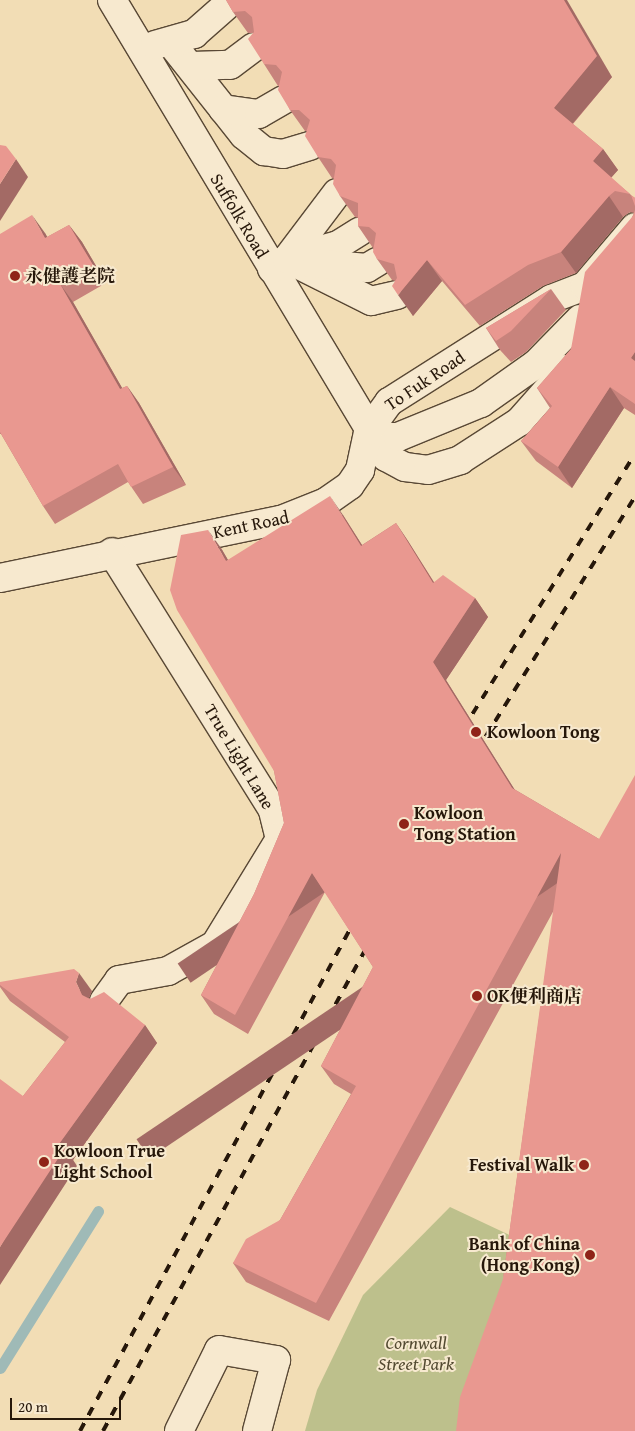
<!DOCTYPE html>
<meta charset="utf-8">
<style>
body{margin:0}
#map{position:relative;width:635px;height:1431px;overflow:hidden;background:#f2ddb5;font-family:"Gentium Book Plus","Noto Serif TC",serif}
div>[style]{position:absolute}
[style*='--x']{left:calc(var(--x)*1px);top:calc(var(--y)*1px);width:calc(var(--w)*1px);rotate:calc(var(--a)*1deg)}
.green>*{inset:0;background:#bdc08c}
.stream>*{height:11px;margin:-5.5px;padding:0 5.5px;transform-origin:5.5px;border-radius:5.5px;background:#9fbab7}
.roads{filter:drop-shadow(1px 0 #594835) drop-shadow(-1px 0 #594835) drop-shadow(0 1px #594835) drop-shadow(0 -1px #594835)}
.minor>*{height:28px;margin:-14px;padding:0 14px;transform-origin:14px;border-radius:14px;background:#f7e9cf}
.rail>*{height:4px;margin-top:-2px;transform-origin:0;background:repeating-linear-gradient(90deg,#26170a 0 9px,transparent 0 18px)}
.wall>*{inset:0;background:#c8837c}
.shaded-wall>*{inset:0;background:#a36a65;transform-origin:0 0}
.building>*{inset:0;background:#e99890}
.dots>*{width:14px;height:14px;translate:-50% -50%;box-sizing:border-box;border:2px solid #f7e9cf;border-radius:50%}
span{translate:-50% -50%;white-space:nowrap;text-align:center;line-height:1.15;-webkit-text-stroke:4px #f7e9cf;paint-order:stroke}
.street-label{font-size:18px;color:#26170a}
.poi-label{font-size:18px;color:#26170a;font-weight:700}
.left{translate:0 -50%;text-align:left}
.right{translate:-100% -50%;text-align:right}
.park-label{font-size:18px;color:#534a31;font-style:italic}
.scale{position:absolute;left:10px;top:1398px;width:111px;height:22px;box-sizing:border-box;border:2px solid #26170a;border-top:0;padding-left:6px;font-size:15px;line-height:18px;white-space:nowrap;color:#26170a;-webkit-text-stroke:4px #f7e9cf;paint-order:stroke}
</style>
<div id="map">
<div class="green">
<div style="clip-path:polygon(450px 1207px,522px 1241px,471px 1431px,305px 1431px,317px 1390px,363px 1295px)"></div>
</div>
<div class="stream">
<div style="--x:0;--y:1368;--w:185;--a:-58"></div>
</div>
<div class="roads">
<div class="minor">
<div style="--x:112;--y:0;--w:533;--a:59.05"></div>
<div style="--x:386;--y:457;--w:21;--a:28"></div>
<div style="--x:405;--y:467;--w:23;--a:7"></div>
<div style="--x:428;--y:470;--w:34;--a:-17"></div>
<div style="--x:460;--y:460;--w:70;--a:-32.8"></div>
<div style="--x:519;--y:422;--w:71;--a:-48.4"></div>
<div style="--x:171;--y:43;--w:117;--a:51.6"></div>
<div style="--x:244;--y:135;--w:26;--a:39"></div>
<div style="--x:264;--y:151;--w:19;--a:9"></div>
<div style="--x:283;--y:154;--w:28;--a:-17"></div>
<div style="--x:155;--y:45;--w:41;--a:-15.8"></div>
<div style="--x:194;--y:34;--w:45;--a:-41.4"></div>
<div style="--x:192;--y:66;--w:38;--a:-2"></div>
<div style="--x:230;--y:65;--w:30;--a:-37"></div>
<div style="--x:223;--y:109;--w:36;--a:8"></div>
<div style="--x:259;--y:114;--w:28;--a:-30"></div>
<div style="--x:295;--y:257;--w:45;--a:-15.6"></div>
<div style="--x:338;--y:245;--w:25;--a:-32"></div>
<div style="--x:287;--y:259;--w:94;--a:26.6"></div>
<div style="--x:371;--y:301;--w:27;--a:-13"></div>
<div style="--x:310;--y:263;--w:57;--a:5"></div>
<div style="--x:367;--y:268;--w:12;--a:-31"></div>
<div style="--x:272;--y:269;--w:18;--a:-34"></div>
<div style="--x:287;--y:259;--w:83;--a:-52.9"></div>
<div style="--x:370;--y:437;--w:28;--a:0"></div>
<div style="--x:398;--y:437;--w:90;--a:-22.3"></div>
<div style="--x:481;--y:403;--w:67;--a:-35.3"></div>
<div style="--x:536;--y:364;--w:63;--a:-45.6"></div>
<div style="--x:0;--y:578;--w:287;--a:-11.7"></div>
<div style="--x:281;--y:520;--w:48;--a:-21.8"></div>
<div style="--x:326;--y:502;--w:29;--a:-35"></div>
<div style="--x:350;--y:485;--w:18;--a:-56"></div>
<div style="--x:360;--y:470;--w:40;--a:-78"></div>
<div style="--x:368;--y:431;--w:36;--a:-54"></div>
<div style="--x:389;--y:402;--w:192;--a:-32.4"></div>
<div style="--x:551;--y:299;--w:36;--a:-21"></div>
<div style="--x:585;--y:286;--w:77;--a:-49.7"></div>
<div style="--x:104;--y:1001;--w:26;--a:-54"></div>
<div style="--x:119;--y:980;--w:50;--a:-10.4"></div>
<div style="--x:168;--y:971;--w:54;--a:-29"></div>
<div style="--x:215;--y:945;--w:124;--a:-58.5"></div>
<div style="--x:280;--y:839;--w:30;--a:-104"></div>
<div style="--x:273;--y:810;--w:304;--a:-122"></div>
<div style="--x:179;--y:1431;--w:90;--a:-63.7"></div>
<div style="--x:219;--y:1350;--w:58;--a:10"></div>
<div style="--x:276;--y:1360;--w:73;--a:105"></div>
</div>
</div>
<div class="rail">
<div style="--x:463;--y:729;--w:324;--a:-58"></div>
<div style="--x:476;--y:752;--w:301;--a:-58.1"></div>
<div style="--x:80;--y:1431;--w:583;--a:-61.72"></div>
<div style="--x:103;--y:1431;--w:558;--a:-61.41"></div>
</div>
<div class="wall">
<div style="clip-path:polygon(226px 0,612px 77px,573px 124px,603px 149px,618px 170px,611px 178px,630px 194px,632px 196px,635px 198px,635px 415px,624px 408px,572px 488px,536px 461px,521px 441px,550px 408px,537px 388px,571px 349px,634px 213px,630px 212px,623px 217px,576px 273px,543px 286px,480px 326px,442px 281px,413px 316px,395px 281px,392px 280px,377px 259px,373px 248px,358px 226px,358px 218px,355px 217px,340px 196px,334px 179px,332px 178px,318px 157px,307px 131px,305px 131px,290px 110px,279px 86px,278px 86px,264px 64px,253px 33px,248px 33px,233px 12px)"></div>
<div style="clip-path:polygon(69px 225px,82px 242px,106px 283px,73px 302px,122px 388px,127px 386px,139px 403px,186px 485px,143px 504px,128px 482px,55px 524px,43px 506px,1px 434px,0 434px,0 234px,45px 233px,47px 237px)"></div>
<div style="clip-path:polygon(551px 289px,566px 310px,526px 352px,511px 362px,500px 350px,486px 328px)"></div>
<div style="clip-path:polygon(343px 515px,362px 545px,396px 523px,408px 541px,434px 582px,475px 598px,488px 617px,446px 680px,514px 789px,599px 839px,503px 1279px,554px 910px,329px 1321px,246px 1282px,233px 1263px,280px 1220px,351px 1094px,334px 1084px,321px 1066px,373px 967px,325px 892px,248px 1034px,214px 1014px,201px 995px,254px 894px,284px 823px,274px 771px,221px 548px,228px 560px)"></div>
<div style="clip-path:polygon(0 982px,92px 991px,89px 998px,145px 1025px,157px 1043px,73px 1160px,77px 1166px,23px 1096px,65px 1042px,10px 1001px,0 987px)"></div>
</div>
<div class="shaded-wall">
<div style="clip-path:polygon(564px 0,567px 0,612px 77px,568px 129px,554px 108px)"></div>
<div style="clip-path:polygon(603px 149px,618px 170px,607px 182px,593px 161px)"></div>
<div style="clip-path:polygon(16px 159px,28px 177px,0 221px,0 184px)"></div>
<div style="clip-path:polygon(609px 196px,623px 217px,576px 273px,561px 252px)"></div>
<div style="clip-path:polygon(32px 215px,45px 233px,58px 256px,45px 238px)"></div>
<div style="clip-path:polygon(69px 225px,82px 242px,106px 283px,93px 265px)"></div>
<div style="clip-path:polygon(427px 260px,442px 281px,413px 316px,398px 295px)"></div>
<div style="clip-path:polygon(60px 284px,73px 302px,133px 407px,120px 389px)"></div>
<div style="clip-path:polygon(635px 352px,635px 364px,631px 358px)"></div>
<div style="clip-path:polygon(127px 386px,139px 403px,186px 485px,173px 467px)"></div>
<div style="clip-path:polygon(610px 387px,624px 408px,572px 488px,558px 467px)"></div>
<div style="clip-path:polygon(330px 496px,343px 515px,374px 564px,361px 546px)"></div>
<div style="clip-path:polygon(396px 523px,408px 541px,446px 602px,433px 583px)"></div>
<div style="clip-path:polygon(208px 530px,221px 548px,239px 579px,226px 561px)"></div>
<div style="clip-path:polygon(475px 598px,488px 617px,446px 680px,525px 806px,512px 788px,433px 662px)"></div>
<div style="left:561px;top:853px;width:23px;height:512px;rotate:56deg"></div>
<div style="left:312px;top:873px;width:23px;height:162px;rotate:56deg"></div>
<div style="clip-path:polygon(79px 973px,92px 991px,88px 1000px,82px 995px,76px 982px)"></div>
<div style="clip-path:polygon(145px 1025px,157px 1043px,73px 1160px,77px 1166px,0 1285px,0 1247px,59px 1144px)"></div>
</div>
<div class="building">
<div style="clip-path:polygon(226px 0,564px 0,597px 56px,554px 108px,603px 149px,593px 161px,630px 194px,615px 191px,609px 196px,561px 252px,528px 265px,465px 305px,427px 260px,398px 295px,392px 286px,397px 278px,394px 264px,377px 259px,373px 252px,376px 233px,369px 227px,358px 226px,358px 203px,340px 196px,333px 184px,336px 165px,331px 159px,318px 157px,305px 136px,310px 120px,299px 110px,290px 110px,278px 90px,282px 72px,276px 65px,264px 64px,248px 39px,254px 32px,252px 17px,245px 11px,233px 12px)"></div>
<div style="clip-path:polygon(0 145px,6px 146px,16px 159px,0 184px)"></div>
<div style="clip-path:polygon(631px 195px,635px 198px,635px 206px)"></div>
<div style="clip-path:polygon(635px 210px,635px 352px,631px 358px,635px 361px,635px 404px,610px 387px,558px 467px,521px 441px,552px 406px,537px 388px,571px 349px,585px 272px,633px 216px)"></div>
<div style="clip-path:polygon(32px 215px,45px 238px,69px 225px,93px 265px,60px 284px,120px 389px,127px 386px,173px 467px,131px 487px,118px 464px,43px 506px,0 432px,0 234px)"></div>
<div style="clip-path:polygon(551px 289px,511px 331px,496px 341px,486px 328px)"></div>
<div style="clip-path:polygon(330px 496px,361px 546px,396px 523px,433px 583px,443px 575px,475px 598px,433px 662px,512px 788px,599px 839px,635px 775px,635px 1431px,456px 1431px,460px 1397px,503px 1279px,561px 853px,316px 1303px,233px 1263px,246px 1239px,280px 1220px,356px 1086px,321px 1066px,373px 967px,312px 873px,235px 1015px,201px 995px,254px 894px,284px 823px,274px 771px,177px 610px,170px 590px,181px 535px,208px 530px,226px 561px)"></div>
<div style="clip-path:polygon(74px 969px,79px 973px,76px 982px,82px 995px,90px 999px,104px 992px,145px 1025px,59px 1144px,65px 1148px,0 1247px,0 1079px,23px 1096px,69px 1037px,0 985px,0 982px)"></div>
</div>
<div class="dots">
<div style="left:15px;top:276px;background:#8f2418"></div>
<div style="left:476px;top:732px;background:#8f2418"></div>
<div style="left:404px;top:824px;background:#8f2418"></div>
<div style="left:477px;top:996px;background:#8f2418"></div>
<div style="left:44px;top:1162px;background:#8f2418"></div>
<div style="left:584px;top:1165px;background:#8f2418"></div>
<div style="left:590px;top:1255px;background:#8f2418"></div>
</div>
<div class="street-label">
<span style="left:239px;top:216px;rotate:59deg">Suffolk Road</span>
<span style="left:425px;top:381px;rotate:-34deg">To Fuk Road</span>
<span style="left:251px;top:525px;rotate:-12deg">Kent Road</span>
<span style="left:239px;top:757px;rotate:59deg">True Light Lane</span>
</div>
<div class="poi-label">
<span class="left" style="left:25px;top:276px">永健護老院</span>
<span class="left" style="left:487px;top:732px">Kowloon Tong</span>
<span class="left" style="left:414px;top:824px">Kowloon<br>Tong Station</span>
<span class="left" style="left:487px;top:996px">OK便利商店</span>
<span class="left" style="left:54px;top:1162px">Kowloon True<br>Light School</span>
<span class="right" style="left:574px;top:1165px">Festival Walk</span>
<span class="right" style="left:580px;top:1255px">Bank of China<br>(Hong Kong)</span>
</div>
<div class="park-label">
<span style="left:416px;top:1354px">Cornwall<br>Street Park</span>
</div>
<div class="scale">20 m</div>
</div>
